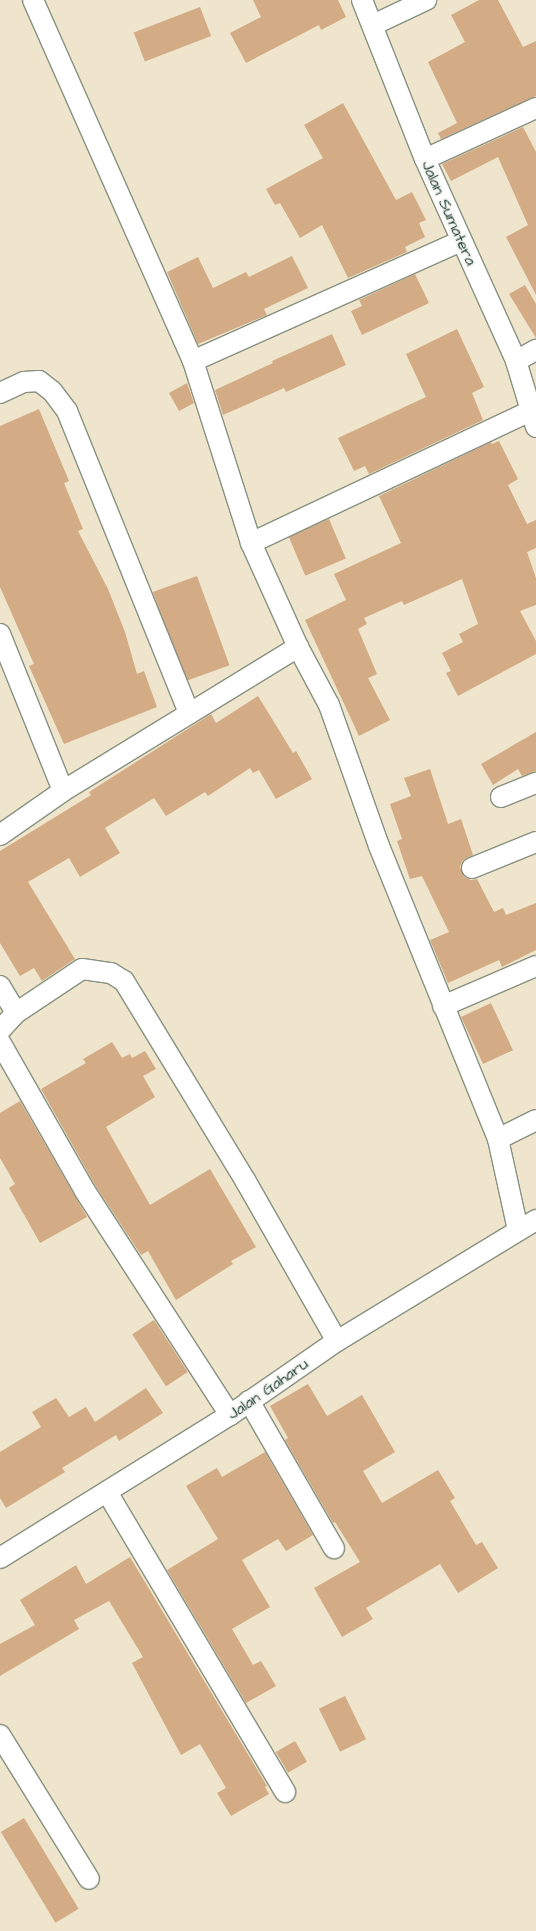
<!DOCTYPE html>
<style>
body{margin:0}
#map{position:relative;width:536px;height:1931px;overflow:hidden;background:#efe5cc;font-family:"Architects Daughter",sans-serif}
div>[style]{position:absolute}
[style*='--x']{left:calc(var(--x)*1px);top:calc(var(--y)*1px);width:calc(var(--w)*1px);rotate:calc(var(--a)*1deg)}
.building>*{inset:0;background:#d3ab85;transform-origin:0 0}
.roads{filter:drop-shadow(1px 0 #879180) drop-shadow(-1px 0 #879180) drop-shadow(0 1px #879180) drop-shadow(0 -1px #879180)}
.minor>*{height:20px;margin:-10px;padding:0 10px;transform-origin:10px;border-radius:10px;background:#fff}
span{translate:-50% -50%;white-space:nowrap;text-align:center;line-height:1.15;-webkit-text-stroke:4.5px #f6f6f2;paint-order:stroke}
.street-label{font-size:16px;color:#1f3d34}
</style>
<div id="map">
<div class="building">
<div style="clip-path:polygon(253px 0,338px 0,346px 17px,321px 30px,319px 25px,246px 63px,230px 33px,261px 17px)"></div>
<div style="clip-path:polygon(479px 0,498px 0,523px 47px,536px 41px,536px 96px,441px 139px,438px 133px,457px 123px,428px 62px,465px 42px,451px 15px)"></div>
<div style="left:200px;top:7px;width:31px;height:71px;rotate:69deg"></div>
<div style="clip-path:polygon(343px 103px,396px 200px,412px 192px,426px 220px,419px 223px,425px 237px,405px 247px,407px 252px,348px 278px,322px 225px,300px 238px,280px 203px,275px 205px,266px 189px,323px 158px,304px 125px)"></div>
<div style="clip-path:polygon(523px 127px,536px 152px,536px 295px,506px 237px,528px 225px,498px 157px,451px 181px,442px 164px)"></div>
<div style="clip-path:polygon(292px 256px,308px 288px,264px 309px,267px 315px,198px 344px,167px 272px,198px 257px,213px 288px,246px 272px,249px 277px)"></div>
<div style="clip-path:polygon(415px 274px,429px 303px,362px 335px,351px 311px,362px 306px,359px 300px)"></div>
<div style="clip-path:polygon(525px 285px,536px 304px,536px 338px,509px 294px)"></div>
<div style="clip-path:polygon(457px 329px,484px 387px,472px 393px,483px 420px,369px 474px,365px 466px,354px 471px,338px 438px,426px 397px,406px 354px)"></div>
<div style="clip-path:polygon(332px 334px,346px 365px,286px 392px,284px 388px,223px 415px,215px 390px,273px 363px,272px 361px)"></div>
<div style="clip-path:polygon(187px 383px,194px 403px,179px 411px,169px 393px)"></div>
<div style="clip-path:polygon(39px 409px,69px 481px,64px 483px,83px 529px,78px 531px,108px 589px,125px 632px,137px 674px,144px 671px,157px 707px,64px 744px,29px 666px,34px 664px,0 587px,0 426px)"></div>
<div style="clip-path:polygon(499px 441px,518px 479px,508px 485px,527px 524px,536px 520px,536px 548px,527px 552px,536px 578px,536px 605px,520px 611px,536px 641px,536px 654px,458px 696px,446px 673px,451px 671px,442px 653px,463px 642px,459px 634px,478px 624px,462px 579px,404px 605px,402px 601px,364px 618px,367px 624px,358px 629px,377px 674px,368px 678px,390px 720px,359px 736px,305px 620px,346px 600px,334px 574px,401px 543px,379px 496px,491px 442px,492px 444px)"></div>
<div style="left:329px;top:519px;width:43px;height:44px;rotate:67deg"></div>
<div style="left:197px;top:576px;width:95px;height:47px;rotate:70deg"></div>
<div style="clip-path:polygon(258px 696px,293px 753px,296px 751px,312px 779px,276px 799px,259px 770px,253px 773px,250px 768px,208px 796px,205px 792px,166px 816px,154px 798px,105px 828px,120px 853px,80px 877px,69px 858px,28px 882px,75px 959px,42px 981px,34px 968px,20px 976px,0 943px,0 851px,91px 795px,89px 792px,211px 714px,216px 723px)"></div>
<div style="clip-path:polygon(536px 732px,536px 771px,522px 776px,518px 769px,493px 785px,481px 764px)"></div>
<div style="clip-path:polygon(430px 769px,448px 824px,461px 819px,473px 855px,463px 860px,460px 866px,464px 877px,471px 880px,477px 879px,494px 912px,503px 908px,506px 915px,536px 903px,536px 950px,502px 967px,499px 960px,448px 983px,430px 940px,449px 932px,422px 876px,410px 879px,397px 841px,402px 839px,390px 804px,411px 796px,404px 778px)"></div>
<div style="left:491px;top:1003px;width:52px;height:33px;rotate:65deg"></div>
<div style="clip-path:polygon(112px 1042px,122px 1058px,130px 1054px,132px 1058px,145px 1051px,156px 1069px,143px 1076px,155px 1097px,106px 1127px,150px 1205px,210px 1169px,256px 1247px,231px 1261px,233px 1264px,176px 1300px,148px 1251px,141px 1255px,95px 1185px,41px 1089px,86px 1063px,83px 1059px)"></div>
<div style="clip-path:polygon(20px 1101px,87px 1217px,40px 1243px,9px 1188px,15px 1184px,0 1158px,0 1113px)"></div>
<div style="left:154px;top:1320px;width:62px;height:26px;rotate:57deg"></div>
<div style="clip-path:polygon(308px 1384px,327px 1416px,362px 1395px,395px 1452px,363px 1471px,382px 1503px,438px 1470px,455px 1498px,450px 1501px,476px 1545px,482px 1542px,498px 1568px,458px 1593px,440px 1564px,366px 1608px,373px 1619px,342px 1637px,314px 1588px,360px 1562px,335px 1522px,333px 1523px,285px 1440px,288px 1438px,270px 1406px)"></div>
<div style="clip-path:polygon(146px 1388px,163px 1413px,119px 1441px,116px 1435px,62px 1468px,65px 1472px,6px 1508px,0 1498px,0 1452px,41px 1427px,32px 1412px,56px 1398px,69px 1417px,86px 1407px,95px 1422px)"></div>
<div style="clip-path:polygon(265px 1452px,313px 1535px,286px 1551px,278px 1539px,242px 1560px,270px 1607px,232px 1629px,253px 1665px,261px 1661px,276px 1686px,246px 1703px,167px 1570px,218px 1539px,186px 1486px,217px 1468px,222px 1477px)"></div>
<div style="clip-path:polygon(130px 1557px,267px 1786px,265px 1787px,269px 1794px,231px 1816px,217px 1793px,226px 1788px,200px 1744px,181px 1755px,132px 1663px,143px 1657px,109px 1601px,74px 1620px,79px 1629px,0 1676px,0 1644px,35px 1625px,20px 1600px,76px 1565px,86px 1584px)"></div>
<div style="left:345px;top:1696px;width:48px;height:29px;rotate:64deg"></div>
<div style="left:295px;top:1741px;width:24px;height:22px;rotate:60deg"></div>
<div style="left:24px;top:1818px;width:106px;height:27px;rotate:59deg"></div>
</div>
<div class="roads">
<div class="minor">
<div style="--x:33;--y:0;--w:395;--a:66.1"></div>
<div style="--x:193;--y:361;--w:191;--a:72.3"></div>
<div style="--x:362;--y:0;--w:171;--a:68.4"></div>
<div style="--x:425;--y:159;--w:222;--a:65.7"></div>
<div style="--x:516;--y:361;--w:69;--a:73.1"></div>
<div style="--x:373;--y:25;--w:59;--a:-25.3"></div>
<div style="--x:425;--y:159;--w:122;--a:-24.7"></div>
<div style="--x:193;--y:361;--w:294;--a:-24.1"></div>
<div style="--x:516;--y:361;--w:23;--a:-29"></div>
<div style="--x:0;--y:393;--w:26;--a:-25"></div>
<div style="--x:24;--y:382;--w:15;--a:-4"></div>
<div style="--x:39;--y:381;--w:16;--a:38"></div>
<div style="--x:52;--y:391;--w:25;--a:53"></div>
<div style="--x:67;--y:411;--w:326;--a:68"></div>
<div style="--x:0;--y:634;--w:169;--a:68.1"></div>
<div style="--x:501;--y:797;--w:38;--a:-22"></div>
<div style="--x:0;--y:835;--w:77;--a:-34.9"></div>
<div style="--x:63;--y:791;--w:276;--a:-31.5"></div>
<div style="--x:472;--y:868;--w:69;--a:-22.1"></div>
<div style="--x:0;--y:986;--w:31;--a:59"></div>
<div style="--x:16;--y:1013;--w:23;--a:133"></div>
<div style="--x:443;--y:1006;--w:101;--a:-23.3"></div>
<div style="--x:16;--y:1013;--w:79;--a:-33.7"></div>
<div style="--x:82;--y:969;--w:29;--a:8"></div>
<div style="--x:111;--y:973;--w:15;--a:32"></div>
<div style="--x:124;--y:981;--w:233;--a:58.7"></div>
<div style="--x:245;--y:1180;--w:185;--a:60.3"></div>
<div style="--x:0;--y:1042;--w:172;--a:60.3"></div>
<div style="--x:85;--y:1191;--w:267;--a:57.1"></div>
<div style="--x:498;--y:1139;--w:42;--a:-26.6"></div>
<div style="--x:518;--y:1230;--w:93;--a:-102.4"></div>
<div style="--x:498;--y:1139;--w:316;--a:-112.1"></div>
<div style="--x:379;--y:846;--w:150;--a:-109.5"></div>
<div style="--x:329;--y:705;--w:66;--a:-118.1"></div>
<div style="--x:298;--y:647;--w:114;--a:-114.3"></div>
<div style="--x:251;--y:543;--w:309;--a:-25.3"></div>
<div style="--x:249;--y:1401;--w:170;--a:60"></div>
<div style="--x:107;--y:1492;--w:349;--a:59.3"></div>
<div style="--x:0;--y:1558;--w:271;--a:-31.9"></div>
<div style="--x:230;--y:1415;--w:130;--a:-34.7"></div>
<div style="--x:337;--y:1341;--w:233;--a:-31.3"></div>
<div style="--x:0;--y:1735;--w:169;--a:58.3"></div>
</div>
</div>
<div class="street-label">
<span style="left:449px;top:213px;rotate:66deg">Jalan Sumatera</span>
<span style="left:268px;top:1389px;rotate:-35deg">Jalan Gaharu</span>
</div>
</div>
